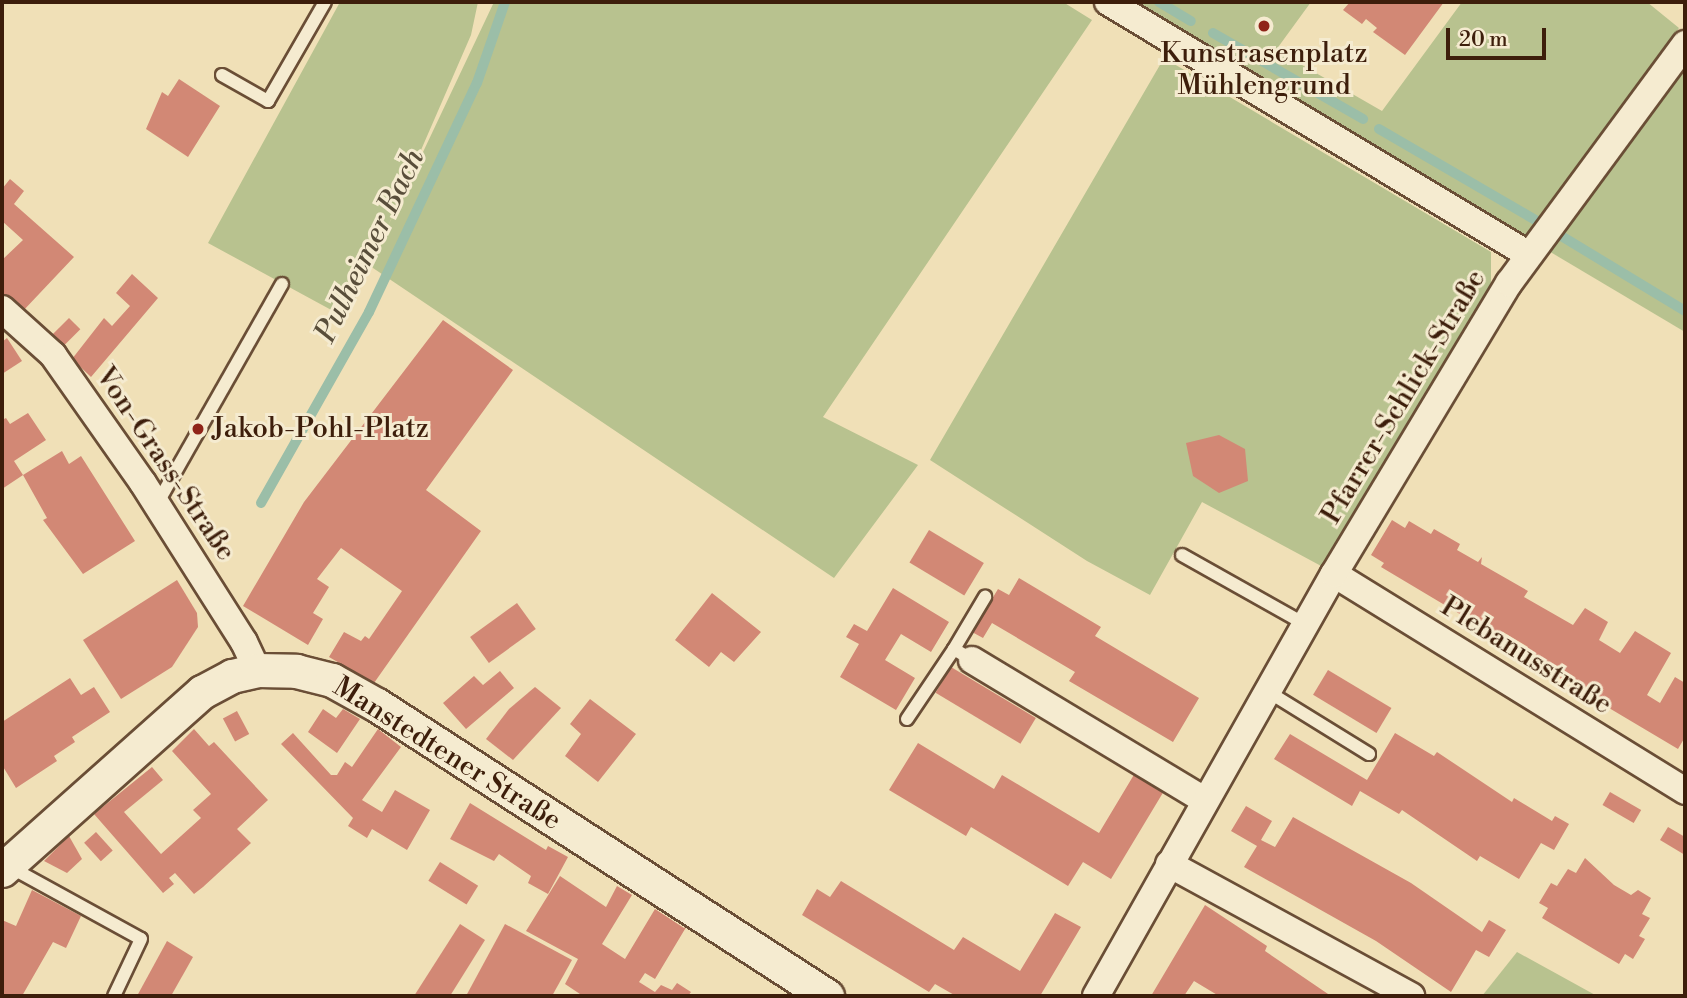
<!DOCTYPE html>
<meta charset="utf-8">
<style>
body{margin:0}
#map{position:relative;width:1687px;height:998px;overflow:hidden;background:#f0e0b7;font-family:"Libre Bodoni",serif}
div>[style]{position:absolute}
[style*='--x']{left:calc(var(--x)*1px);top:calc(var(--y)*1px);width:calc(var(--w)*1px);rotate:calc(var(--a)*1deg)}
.green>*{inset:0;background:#b8c28f}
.stream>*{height:10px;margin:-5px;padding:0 5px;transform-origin:5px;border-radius:5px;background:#9bbea8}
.building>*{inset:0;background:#d28875;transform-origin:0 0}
.roads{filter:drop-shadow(2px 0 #6a4e36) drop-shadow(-2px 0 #6a4e36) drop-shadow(0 2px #6a4e36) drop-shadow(0 -2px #6a4e36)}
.service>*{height:12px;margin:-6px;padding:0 6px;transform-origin:6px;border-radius:6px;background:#f5ebd0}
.minor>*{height:26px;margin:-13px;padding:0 13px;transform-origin:13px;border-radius:13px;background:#f5ebd0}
.tertiary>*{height:33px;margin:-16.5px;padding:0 16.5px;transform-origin:16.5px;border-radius:16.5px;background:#f5ebd0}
.dots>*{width:19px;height:19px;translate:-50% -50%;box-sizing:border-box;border:4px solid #f5ebd0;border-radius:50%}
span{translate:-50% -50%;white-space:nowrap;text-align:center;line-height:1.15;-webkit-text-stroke:6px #f5ebd0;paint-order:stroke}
.poi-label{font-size:28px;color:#3d1e0b}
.left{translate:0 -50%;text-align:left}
.street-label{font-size:28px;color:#3d1e0b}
.water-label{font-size:30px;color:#594e3a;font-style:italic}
.frame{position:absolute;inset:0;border:4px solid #3d1e0b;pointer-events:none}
.scale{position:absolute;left:1446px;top:28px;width:100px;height:32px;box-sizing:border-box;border:4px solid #3d1e0b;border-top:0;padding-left:9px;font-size:21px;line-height:24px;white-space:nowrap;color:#3d1e0b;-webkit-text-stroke:5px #f5ebd0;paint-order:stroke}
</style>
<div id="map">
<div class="green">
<div style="clip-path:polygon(340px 2px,478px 2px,471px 35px,388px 226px,494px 2px,1063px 2px,1092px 20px,823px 417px,918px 465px,834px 578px,370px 266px,346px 318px,208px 243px)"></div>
<div style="clip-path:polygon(1132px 2px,1311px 2px,1276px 50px,1382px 111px,1462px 2px,1647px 2px,1679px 28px,1525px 237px)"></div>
<div style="clip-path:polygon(1164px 58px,1491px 252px,1491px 286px,1323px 567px,1202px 502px,1150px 595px,1087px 561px,930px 460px)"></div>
<div style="clip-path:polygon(1685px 62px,1685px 332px,1547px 250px)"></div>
<div style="clip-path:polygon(1517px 952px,1597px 996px,1482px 996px)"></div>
</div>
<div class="stream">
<div style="--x:1159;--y:2;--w:37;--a:31"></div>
<div style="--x:1213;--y:33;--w:173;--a:29.8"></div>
<div style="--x:1379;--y:129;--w:183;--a:30.2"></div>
<div style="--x:1558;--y:234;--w:149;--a:31.2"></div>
<div style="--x:261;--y:503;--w:219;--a:-60.5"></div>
<div style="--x:369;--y:312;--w:253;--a:-64.8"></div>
<div style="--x:477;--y:83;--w:86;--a:-70.9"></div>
</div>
<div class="building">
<div style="clip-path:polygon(1350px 2px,1444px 2px,1405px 55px,1373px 32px,1377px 28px,1366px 19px,1362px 24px,1343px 10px)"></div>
<div style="clip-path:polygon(179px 79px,220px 106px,188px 157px,146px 129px,162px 92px,168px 96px)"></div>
<div style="clip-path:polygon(10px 179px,24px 191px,14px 204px,74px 257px,22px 312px,2px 293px,2px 260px,23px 240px,2px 221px,2px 189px)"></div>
<div style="clip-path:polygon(132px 274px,158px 298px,91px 377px,72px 359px,104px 318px,112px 326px,130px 306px,116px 293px)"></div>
<div style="left:69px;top:318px;width:16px;height:28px;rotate:45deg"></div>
<div style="clip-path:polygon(443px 320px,513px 370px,426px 490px,481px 531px,374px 683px,329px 657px,344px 632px,361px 641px,365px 636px,369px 639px,402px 591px,341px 548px,317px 579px,329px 587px,313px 613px,323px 619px,308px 645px,243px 606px,304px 502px)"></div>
<div style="clip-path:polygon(7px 338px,22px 361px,2px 374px,2px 342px)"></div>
<div style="clip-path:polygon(28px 413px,46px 440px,14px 461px,23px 475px,2px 489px,2px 420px,6px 418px,10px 424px)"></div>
<div style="clip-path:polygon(1219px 435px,1245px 449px,1248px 481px,1219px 493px,1193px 476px,1186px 443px)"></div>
<div style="clip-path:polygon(62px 451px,69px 464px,81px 456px,135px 541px,83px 574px,43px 520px,47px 518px,23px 475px)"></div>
<div style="clip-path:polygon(1392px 520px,1405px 528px,1409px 521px,1431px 534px,1434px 529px,1460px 544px,1457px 550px,1478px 562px,1482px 557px,1481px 564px,1528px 591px,1524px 597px,1573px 625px,1585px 608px,1608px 622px,1599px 640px,1620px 653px,1635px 631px,1671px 653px,1647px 695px,1660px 703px,1675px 677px,1685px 683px,1685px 737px,1678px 749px,1572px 686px,1567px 690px,1570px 684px,1523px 656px,1528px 647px,1503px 632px,1500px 638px,1381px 567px,1384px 563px,1371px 555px)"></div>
<div style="left:929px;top:530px;width:64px;height:38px;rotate:31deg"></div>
<div style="clip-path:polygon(1019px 578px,1101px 627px,1095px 636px,1199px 698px,1173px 742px,1069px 681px,1075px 672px,992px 623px,983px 638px,972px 632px,998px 589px,1009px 595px)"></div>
<div style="clip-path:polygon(177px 580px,197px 613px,198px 627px,172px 667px,121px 699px,83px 640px)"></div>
<div style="clip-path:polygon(893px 588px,949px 622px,931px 652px,901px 634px,885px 660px,915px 678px,896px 710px,840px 677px,859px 644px,846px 637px,854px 624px,867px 631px)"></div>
<div style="clip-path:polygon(712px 593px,761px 632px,734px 662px,721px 652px,709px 667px,675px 640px)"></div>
<div style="left:517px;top:603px;width:32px;height:58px;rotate:54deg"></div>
<div style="left:951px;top:667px;width:99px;height:30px;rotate:31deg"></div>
<div style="left:1328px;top:670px;width:74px;height:29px;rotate:31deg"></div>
<div style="clip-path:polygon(500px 671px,514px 688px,466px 729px,443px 703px,474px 676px,483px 685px)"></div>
<div style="clip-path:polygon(70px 678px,81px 695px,94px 687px,110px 712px,72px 737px,75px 742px,54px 756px,57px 761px,16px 788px,2px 765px,2px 722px)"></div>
<div style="clip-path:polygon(535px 687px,561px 708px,513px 760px,486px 739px,509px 709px)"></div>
<div style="clip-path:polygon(590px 699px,636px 734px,598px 782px,565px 756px,581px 734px,570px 724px)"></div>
<div style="clip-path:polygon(323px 709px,336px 718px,343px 709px,360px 719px,337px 753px,308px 732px)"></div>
<div style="left:237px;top:711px;width:26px;height:16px;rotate:62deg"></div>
<div style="clip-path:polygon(194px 729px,209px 746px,214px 742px,268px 800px,237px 829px,251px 843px,203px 887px,194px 894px,175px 873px,169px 878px,174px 884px,163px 893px,94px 814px,152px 767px,163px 780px,124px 812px,161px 854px,201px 818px,193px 810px,211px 794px,172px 751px)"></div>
<div style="clip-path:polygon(378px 729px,401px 747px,362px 800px,382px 812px,395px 790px,430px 810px,407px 850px,372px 829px,367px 838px,348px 826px,353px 818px,281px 744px,293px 733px,331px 775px,337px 775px,345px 762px,352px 767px)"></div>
<div style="clip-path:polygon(1395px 733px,1434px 756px,1437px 752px,1512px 802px,1514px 798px,1552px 821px,1555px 816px,1569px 824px,1554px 850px,1541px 843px,1519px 879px,1480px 856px,1477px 861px,1402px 810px,1399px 814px,1360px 791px,1352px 806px,1274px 759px,1290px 734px,1367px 780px)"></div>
<div style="clip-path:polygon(918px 743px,994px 789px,1002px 775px,1099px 833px,1138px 768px,1167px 786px,1111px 879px,1083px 862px,1068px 886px,971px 827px,966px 836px,889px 790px)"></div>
<div style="left:1610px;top:792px;width:36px;height:15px;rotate:30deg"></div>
<div style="clip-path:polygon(470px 803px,546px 850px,548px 846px,568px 857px,548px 894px,528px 883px,531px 876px,499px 854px,494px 861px,450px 839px)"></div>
<div style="clip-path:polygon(1246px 806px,1272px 821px,1261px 840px,1275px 847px,1293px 817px,1411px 883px,1482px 932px,1489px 920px,1506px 930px,1489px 957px,1476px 950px,1451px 992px,1376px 941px,1244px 867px,1257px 846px,1231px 831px)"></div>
<div style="clip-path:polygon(1668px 827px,1685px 837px,1685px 855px,1660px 840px)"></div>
<div style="left:96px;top:832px;width:25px;height:16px;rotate:48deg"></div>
<div style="clip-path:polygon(69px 836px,82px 859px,67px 873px,44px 861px)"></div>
<div style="clip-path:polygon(1585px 858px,1614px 885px,1631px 895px,1638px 890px,1651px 898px,1642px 914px,1650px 918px,1639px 936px,1645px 939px,1633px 959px,1625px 954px,1619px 964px,1542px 918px,1548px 908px,1539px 903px,1551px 883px,1557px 886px,1568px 869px,1576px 873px)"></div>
<div style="left:440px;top:862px;width:45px;height:22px;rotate:32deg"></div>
<div style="clip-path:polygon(560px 876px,606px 907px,617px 886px,632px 895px,602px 944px,625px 959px,655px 909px,684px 928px,688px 924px,655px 979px,645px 973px,639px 982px,655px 992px,661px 985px,672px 990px,677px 983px,691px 992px,688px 996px,583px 996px,565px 984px,578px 959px,526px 931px)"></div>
<div style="clip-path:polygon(841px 881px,954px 950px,963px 937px,1020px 971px,1055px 913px,1081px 927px,1040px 996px,956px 996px,935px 984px,929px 992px,802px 915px,817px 889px,830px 897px)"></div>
<div style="clip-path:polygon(32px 890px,81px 916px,66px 948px,53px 942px,22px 996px,2px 996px,2px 920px,16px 926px)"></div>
<div style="clip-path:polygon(1205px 905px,1267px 946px,1265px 951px,1331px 996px,1219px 996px,1194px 981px,1184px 996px,1151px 996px)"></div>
<div style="clip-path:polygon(460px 924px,485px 940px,450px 996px,414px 996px)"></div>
<div style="clip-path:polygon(505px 924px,572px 960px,552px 996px,466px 996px)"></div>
<div style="clip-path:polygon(167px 941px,193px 957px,171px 996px,137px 996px)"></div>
</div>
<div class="roads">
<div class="service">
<div style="--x:222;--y:75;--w:53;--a:29.5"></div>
<div style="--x:268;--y:101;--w:114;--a:-60.1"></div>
<div style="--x:157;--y:504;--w:253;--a:-60.4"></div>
<div style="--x:1182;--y:555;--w:141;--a:29.3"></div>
<div style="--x:954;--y:649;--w:61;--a:-59.2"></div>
<div style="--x:1267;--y:691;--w:120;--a:31.7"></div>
<div style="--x:907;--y:719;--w:84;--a:-56.1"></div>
<div style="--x:954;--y:649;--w:21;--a:31"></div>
<div style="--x:10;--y:867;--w:149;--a:28.8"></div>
<div style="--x:141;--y:939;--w:63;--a:115.3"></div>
</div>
<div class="minor">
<div style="--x:1108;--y:2;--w:489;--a:31"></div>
<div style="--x:2;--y:309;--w:69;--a:42"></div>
<div style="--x:53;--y:355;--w:156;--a:54.9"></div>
<div style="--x:143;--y:483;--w:188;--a:57.6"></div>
<div style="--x:244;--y:642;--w:31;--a:65"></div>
<div style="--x:1334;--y:574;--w:413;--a:31.7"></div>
<div style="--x:972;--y:660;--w:271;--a:31.1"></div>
<div style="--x:1169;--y:864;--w:276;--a:28.6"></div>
<div style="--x:1096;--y:996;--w:484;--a:-60.6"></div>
<div style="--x:1334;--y:574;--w:340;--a:-59"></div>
<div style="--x:1509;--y:283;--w:297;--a:-53.6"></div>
</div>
<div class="tertiary">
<div style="--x:2;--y:870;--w:268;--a:-41.7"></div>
<div style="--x:202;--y:692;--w:34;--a:-28"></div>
<div style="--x:232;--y:676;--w:26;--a:-13"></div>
<div style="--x:257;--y:670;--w:39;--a:1"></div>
<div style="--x:296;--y:671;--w:37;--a:14"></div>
<div style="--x:332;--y:680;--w:51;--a:29.1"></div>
<div style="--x:377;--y:705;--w:536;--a:32.89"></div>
</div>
</div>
<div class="dots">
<div style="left:1264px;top:26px;background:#8f2418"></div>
<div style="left:198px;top:429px;background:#8f2418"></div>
</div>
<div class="poi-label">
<span style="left:1264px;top:70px">Kunstrasenplatz<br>Mühlengrund</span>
<span class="left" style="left:212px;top:429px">Jakob-Pohl-Platz</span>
</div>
<div class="street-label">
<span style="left:1404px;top:397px;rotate:-59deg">Pfarrer-Schlick-Straße</span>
<span style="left:165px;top:464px;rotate:56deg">Von-Grass-Straße</span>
<span style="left:1526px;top:656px;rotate:32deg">Plebanusstraße</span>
<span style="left:447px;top:754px;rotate:32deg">Manstedtener Straße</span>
</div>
<div class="water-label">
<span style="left:370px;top:246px;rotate:-64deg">Pulheimer Bach</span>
</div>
<div class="frame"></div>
<div class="scale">20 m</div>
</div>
